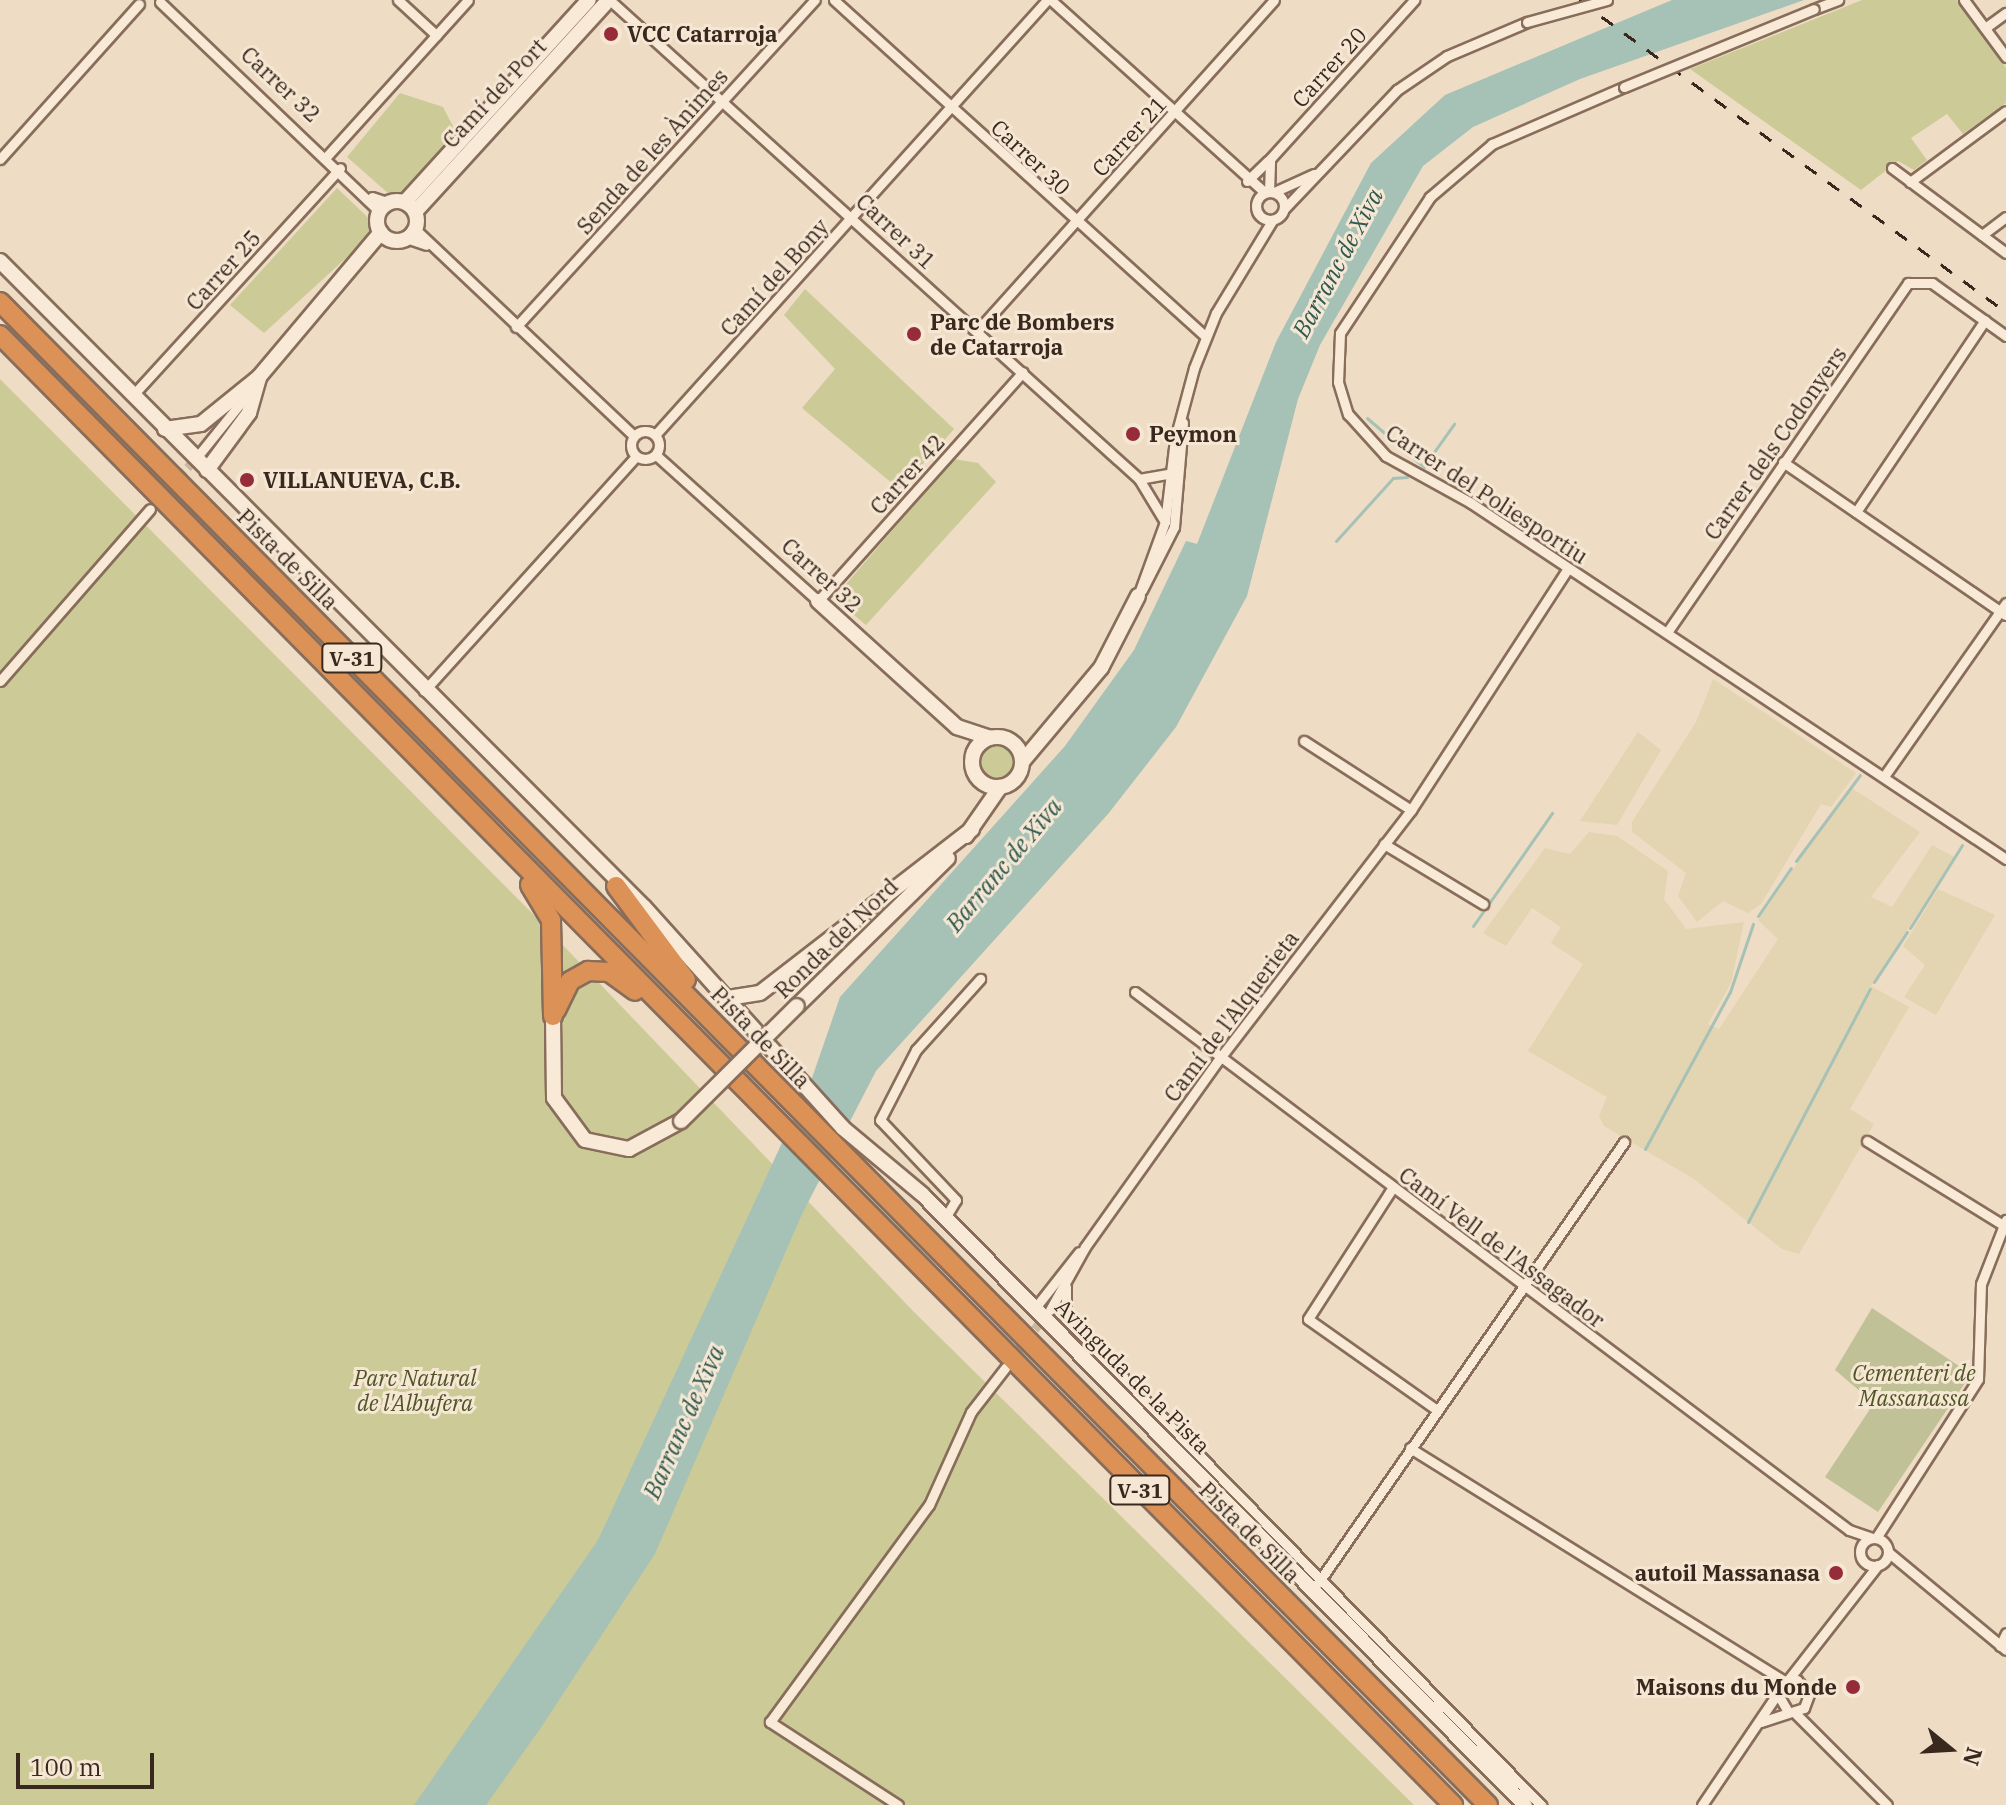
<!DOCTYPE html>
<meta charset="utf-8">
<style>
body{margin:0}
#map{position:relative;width:2006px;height:1805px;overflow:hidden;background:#eedcc4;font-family:"IBM Plex Serif",serif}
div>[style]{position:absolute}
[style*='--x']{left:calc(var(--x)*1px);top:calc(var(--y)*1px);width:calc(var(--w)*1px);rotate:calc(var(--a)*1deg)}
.farmland>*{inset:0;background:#e3d5b1}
.green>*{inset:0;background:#cccb98}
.round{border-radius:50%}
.cemetery>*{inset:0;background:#c1c197}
.water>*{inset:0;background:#a6c1b5}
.stream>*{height:3px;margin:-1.5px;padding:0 1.5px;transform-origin:1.5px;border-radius:1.5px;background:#a6c1b5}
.street-tunnel>*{height:9px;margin-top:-4.5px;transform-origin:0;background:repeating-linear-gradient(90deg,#cab8a3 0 9px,transparent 0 13.5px)}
.roads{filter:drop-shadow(2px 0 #886d5b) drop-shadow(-2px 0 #886d5b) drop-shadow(0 2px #886d5b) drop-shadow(0 -2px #886d5b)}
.street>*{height:9px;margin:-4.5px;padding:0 4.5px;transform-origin:4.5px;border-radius:4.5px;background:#f8ead7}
.street>.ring{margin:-4.5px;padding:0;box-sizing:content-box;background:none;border:9px solid #f8ead7;border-radius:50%}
.secondary>*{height:14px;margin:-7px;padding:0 7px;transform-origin:7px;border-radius:7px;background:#f8ead7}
.secondary>.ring{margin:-7px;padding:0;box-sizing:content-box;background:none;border:14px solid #f8ead7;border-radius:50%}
.highway>*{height:18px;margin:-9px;padding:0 9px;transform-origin:9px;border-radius:9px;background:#dc9156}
.rail>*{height:3px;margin-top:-1.5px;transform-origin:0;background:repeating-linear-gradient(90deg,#38281e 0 14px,transparent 0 28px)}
.bridges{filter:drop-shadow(2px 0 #886d5b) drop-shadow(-2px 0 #886d5b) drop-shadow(0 2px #886d5b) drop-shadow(0 -2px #886d5b)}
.street-bridge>*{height:9px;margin:-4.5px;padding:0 4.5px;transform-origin:4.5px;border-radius:4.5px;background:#f8ead7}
.secondary-bridge>*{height:14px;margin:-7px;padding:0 7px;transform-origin:7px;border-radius:7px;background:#f8ead7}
.dots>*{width:22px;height:22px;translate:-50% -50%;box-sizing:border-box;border:4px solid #f5e7d3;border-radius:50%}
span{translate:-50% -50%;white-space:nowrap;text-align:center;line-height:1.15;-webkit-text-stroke:6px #f5e7d3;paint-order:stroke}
.shield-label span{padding:2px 6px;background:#f5e7d3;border:2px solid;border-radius:6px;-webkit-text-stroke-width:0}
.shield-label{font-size:20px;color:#38281e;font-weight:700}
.poi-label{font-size:22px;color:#38281e;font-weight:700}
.left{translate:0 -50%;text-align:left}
.right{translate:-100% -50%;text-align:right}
.street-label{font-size:22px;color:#38281e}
.park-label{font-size:22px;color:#4e5425;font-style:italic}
.water-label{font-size:24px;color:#2e5850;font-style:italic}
.north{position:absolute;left:1910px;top:1709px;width:80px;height:80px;-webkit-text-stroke:6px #f5e7d3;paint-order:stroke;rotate:108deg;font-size:22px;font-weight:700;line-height:32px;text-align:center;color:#38281e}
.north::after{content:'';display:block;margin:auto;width:28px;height:36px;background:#38281e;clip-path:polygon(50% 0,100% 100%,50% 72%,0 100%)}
.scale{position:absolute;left:16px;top:1753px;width:138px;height:36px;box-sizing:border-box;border:4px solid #38281e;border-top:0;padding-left:10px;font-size:24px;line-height:28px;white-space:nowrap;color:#38281e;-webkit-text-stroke:6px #f5e7d3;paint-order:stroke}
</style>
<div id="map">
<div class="farmland">
<div style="clip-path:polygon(1713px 679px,1856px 773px,1831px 807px,1821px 804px,1761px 904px,1748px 913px,1723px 901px,1697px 922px,1678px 896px,1686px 873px,1632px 832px,1632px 822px,1696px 722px)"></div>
<div style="clip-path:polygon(1638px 732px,1661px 750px,1617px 825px,1580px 821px)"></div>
<div style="clip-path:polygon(1850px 787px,1920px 832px,1871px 897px,1892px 907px,1932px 845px,1954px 857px,1871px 986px,1909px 1007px,1850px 1109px,1874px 1124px,1799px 1254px,1782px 1249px,1694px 1179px,1604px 1126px,1599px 1116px,1607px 1097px,1528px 1051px,1583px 964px,1551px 943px,1561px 927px,1532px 908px,1506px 946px,1483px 933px,1545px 848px,1570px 854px,1589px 832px,1617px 836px,1668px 871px,1664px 899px,1686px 929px,1744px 922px,1731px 983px,1708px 1024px,1719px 1029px,1778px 939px,1758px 920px)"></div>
<div style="clip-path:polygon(1938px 889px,1995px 915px,1936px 1015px,1904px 997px,1925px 965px,1903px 946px)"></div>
</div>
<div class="green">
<div style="clip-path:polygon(1862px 0,1957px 0,2006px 68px,2006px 103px,1963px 134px,1947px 114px,1911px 138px,1927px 160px,1914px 170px,1898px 161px,1861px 190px,1690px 69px)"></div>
<div style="clip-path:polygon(400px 93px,443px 107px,456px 132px,397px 201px,347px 157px)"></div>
<div style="clip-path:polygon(337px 188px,379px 228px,264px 333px,230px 305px)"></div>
<div style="clip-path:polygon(805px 289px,954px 429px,900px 490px,802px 408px,835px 369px,784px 315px)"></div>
<div style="clip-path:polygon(0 379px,535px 916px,914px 1312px,1414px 1805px,0 1805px)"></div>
<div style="clip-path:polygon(954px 459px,978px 463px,996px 482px,866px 625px,834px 598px)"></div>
<div class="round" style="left:980px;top:745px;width:34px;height:34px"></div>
</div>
<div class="cemetery">
<div style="clip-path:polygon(1872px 1308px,1971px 1374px,1878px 1512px,1825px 1477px,1874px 1403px,1835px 1370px)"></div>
</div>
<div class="water">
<div style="clip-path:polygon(1672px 0,1804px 0,1580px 79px,1473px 127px,1423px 166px,1320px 345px,1298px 399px,1247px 596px,1176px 727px,1108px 814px,876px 1071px,802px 1214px,655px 1554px,540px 1729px,486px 1805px,414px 1805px,598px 1540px,812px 1078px,840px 997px,1065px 746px,1134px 650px,1186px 541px,1197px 544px,1276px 342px,1371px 163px,1445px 95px)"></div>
</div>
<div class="stream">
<div style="--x:1367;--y:418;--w:75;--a:40.7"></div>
<div style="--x:1424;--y:466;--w:52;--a:-54.5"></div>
<div style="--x:1336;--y:541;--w:85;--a:-47.9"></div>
<div style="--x:1393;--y:478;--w:14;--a:-4"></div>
<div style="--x:1796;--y:861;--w:107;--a:-53.3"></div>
<div style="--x:1758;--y:916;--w:58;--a:-55.5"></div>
<div style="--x:1473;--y:926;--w:138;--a:-55"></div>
<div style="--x:1910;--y:928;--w:98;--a:-57.9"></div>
<div style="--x:1874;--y:982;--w:60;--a:-56.6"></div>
<div style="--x:1645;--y:1149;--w:179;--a:-61.6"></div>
<div style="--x:1730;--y:992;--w:72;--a:-71.3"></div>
<div style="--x:1748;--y:1222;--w:263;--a:-62.4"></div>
</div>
<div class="street-tunnel">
<div style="--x:160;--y:497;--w:57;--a:-47.1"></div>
<div style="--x:1010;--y:1361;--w:57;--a:-52.1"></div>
</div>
<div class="roads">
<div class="street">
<div style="--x:398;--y:0;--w:52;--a:42.6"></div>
<div style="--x:834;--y:0;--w:502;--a:42.17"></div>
<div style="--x:1051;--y:0;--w:288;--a:42"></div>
<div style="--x:1964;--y:0;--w:71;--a:53.6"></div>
<div style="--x:160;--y:2;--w:304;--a:43.7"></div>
<div style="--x:613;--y:3;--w:709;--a:42.14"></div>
<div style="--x:1139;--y:479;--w:50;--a:58.8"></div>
<div style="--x:1814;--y:9;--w:26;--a:-21"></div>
<div style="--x:1985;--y:28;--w:26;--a:-36"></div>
<div style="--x:1624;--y:87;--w:144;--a:156.6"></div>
<div style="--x:1492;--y:144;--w:82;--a:139.5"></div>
<div style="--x:1430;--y:197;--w:163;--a:123.5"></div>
<div style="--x:1340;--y:333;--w:49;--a:92.3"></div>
<div style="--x:1338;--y:382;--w:34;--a:73"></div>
<div style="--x:1348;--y:414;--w:57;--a:47.9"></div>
<div style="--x:1386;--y:456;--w:97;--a:28.9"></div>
<div style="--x:1471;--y:503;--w:643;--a:33.64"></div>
<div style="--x:327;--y:156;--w:210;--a:-47.9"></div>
<div style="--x:0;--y:159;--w:208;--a:-48.1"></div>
<div style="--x:1892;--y:168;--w:142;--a:36.7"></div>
<div style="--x:1247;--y:181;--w:29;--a:-44"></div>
<div style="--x:1910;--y:182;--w:119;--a:-36.5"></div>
<div class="ring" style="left:1256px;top:192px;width:19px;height:19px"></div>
<div style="--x:1269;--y:192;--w:33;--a:-88"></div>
<div style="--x:1270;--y:159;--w:215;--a:-47.8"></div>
<div style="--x:1274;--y:192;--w:44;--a:-24.2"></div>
<div style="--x:372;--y:197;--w:18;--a:19"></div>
<div style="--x:1284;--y:209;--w:164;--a:-46.5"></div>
<div style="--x:1397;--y:90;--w:60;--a:-34.2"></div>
<div style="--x:1447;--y:56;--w:87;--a:-23"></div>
<div style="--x:415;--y:229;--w:301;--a:43.4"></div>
<div style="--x:1982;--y:235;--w:30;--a:-37"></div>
<div style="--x:406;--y:238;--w:21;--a:19"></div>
<div style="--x:516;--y:327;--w:443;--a:-47.6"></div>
<div style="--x:978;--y:330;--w:443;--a:-48.1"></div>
<div style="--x:133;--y:395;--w:307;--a:-47.6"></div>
<div class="ring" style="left:631px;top:431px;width:19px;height:19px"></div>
<div style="--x:655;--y:435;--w:586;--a:-47.98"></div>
<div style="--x:201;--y:452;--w:80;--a:-51.1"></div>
<div style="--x:656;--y:455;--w:218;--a:42"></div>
<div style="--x:818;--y:601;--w:307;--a:-48.2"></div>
<div style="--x:1783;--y:462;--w:270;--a:34.5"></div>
<div style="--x:1139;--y:479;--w:35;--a:-10"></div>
<div style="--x:1856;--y:512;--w:231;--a:-56.1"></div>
<div style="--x:1142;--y:590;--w:71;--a:-63.1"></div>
<div style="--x:1174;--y:527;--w:105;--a:-85.1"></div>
<div style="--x:1138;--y:596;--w:79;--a:-70"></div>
<div style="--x:1165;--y:522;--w:84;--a:-83.1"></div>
<div style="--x:1175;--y:439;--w:73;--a:-75"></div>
<div style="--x:1194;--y:368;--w:59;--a:-68.2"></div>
<div style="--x:1216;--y:313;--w:108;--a:-58.7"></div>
<div style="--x:1668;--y:631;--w:423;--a:-55.4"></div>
<div style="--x:1908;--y:283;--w:24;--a:0"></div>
<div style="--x:1932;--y:283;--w:91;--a:35.6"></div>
<div style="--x:0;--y:681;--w:228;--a:-48.9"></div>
<div style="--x:424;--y:691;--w:316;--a:-47.9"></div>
<div style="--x:1304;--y:741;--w:127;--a:32.8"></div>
<div style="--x:1885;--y:775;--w:210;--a:-54.9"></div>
<div style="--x:1384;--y:844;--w:116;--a:31.2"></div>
<div style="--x:1135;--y:992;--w:894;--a:37"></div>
<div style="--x:1849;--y:1530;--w:24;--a:19"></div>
<div style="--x:1867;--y:1141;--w:163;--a:31.7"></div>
<div style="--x:1393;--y:1187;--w:157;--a:122.8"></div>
<div style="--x:1308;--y:1319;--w:158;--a:35.2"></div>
<div style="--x:945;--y:1218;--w:21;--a:-59"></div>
<div style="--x:956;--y:1200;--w:110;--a:-133.5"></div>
<div style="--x:880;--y:1120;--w:79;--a:-62.8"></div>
<div style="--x:916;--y:1050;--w:96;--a:-48"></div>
<div style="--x:1066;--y:1287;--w:32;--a:90"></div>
<div style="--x:1066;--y:1319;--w:680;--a:45.66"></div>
<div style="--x:1035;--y:1308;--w:71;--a:-51.8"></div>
<div style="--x:1050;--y:1310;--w:72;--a:-60.9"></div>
<div style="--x:1085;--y:1247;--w:232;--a:-54.5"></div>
<div style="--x:1220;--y:1058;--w:313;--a:-52.4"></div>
<div style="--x:1411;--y:810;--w:288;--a:-57"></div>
<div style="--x:1410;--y:1448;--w:441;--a:31.9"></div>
<div style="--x:1876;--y:1538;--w:189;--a:-57.3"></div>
<div style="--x:1978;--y:1379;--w:95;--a:-88.2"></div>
<div style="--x:1981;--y:1284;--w:69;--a:-68.7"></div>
<div class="ring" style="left:1860px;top:1538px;width:19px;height:19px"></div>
<div style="--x:1888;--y:1552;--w:153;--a:39.7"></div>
<div style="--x:1318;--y:1583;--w:537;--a:-55.24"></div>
<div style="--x:2000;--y:1646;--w:14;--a:-65"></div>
<div style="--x:1788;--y:1680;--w:146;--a:-52"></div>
<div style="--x:1795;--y:1713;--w:130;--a:45"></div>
<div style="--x:1761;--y:1722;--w:45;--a:-18"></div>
<div style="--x:1804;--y:1708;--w:15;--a:-70"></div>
<div style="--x:1809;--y:1694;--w:18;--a:-131"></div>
<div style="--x:1797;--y:1680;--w:24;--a:152"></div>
<div style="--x:1776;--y:1691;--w:24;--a:60"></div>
<div style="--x:898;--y:1805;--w:153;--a:-147"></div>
<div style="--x:770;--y:1722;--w:269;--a:-53.8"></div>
<div style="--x:929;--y:1505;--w:102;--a:-65.7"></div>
<div style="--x:971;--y:1412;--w:56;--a:-52.3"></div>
<div style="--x:1702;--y:1805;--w:130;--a:-55.9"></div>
</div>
<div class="secondary">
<div class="ring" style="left:377px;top:201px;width:26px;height:26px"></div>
<div style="--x:405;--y:202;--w:273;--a:-47.7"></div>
<div style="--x:415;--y:212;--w:282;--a:-47.6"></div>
<div style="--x:0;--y:261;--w:912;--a:45.09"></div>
<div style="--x:644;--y:907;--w:297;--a:48"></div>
<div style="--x:843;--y:1128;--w:103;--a:39.9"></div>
<div style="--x:922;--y:1194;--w:858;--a:45.38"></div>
<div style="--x:165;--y:429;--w:36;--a:-8"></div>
<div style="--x:201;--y:424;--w:75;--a:-39"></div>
<div style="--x:259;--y:377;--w:189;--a:-49.9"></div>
<div style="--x:207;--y:470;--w:71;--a:-53.6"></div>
<div style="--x:249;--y:413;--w:37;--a:-74"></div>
<div style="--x:818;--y:601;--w:188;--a:42.2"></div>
<div style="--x:957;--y:727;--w:35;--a:18"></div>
<div class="ring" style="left:972px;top:737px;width:36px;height:36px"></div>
<div style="--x:1022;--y:762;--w:123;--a:-50"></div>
<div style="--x:1101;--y:668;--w:81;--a:-62.8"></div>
<div style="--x:966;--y:836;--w:60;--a:-55.2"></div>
<div style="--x:728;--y:998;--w:32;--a:-9"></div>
<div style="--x:760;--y:993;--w:268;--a:-37.7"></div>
<div style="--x:797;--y:1006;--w:211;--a:-44.4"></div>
<div style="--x:553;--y:1016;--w:82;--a:89.3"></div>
<div style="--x:554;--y:1098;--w:52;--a:53.6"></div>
<div style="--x:585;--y:1140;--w:45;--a:11.6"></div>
<div style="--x:629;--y:1149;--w:59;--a:-28.3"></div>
</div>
<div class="highway">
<div style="--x:0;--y:302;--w:2115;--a:45.29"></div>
<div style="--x:0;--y:335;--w:2067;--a:45.33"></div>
<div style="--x:530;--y:885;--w:41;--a:59"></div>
<div style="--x:551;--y:920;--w:96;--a:88.8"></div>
<div style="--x:616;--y:886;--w:117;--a:53.3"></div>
<div style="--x:556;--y:1010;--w:32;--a:-64"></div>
<div style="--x:570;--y:981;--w:21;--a:-29"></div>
<div style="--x:588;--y:971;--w:21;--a:3"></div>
<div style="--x:609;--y:972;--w:32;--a:36"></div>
</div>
</div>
<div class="rail">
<div style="--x:1579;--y:0;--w:529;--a:36.15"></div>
</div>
<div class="bridges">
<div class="street-bridge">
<div style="--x:1527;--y:22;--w:83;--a:-15.4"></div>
<div style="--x:1624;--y:87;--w:205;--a:-22.3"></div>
</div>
<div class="secondary-bridge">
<div style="--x:681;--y:1121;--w:163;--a:-44.8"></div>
</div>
</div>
<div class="dots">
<div style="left:611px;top:34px;background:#962b39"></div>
<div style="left:914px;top:334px;background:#962b39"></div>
<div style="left:1133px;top:434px;background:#962b39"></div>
<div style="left:247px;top:480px;background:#962b39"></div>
<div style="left:1836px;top:1573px;background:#962b39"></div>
<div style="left:1853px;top:1687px;background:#962b39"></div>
</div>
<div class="shield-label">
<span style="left:352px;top:658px">V-31</span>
<span style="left:1140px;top:1490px">V-31</span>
</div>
<div class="poi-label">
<span class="left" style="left:627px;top:34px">VCC Catarroja</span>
<span class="left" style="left:930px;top:334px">Parc de Bombers<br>de Catarroja</span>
<span class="left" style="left:1149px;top:434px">Peymon</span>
<span class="left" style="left:263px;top:480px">VILLANUEVA, C.B.</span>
<span class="right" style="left:1820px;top:1573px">autoil Massanasa</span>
<span class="right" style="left:1837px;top:1687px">Maisons du Monde</span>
</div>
<div class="street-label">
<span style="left:1329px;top:67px;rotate:-48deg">Carrer 20</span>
<span style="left:281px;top:84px;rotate:43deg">Carrer 32</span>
<span style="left:494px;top:93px;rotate:-47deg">Camí del Port</span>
<span style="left:1129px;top:136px;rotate:-48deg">Carrer 21</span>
<span style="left:652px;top:151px;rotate:-48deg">Senda de les Ànimes</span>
<span style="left:1031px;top:157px;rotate:43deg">Carrer 30</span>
<span style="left:896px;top:231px;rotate:43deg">Carrer 31</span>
<span style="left:223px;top:270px;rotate:-48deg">Carrer 25</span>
<span style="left:774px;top:277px;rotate:-48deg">Camí del Bony</span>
<span style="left:1775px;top:443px;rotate:-55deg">Carrer dels Codonyers</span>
<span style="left:907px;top:474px;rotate:-48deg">Carrer 42</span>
<span style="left:1487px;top:494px;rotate:33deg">Carrer del Poliesportiu</span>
<span style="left:288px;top:559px;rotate:45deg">Pista de Silla</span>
<span style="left:822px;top:575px;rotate:42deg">Carrer 32</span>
<span style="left:836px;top:938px;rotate:-44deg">Ronda del Nord</span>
<span style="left:1231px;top:1016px;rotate:-53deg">Camí de l'Alquerieta</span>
<span style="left:761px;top:1037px;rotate:46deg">Pista de Silla</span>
<span style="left:1502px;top:1247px;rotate:37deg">Camí Vell de l'Assagador</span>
<span style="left:1133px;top:1376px;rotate:45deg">Avinguda de la Pista</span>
<span style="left:1250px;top:1532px;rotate:45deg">Pista de Silla</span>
</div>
<div class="park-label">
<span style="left:1914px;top:1385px">Cementeri de<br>Massanassa</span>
<span style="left:415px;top:1390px">Parc Natural<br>de l'Albufera</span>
</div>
<div class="water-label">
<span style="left:1338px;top:263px;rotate:-62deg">Barranc de Xiva</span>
<span style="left:1004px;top:865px;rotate:-50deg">Barranc de Xiva</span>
<span style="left:684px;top:1422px;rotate:-66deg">Barranc de Xiva</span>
</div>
<div class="north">N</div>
<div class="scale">100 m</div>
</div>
